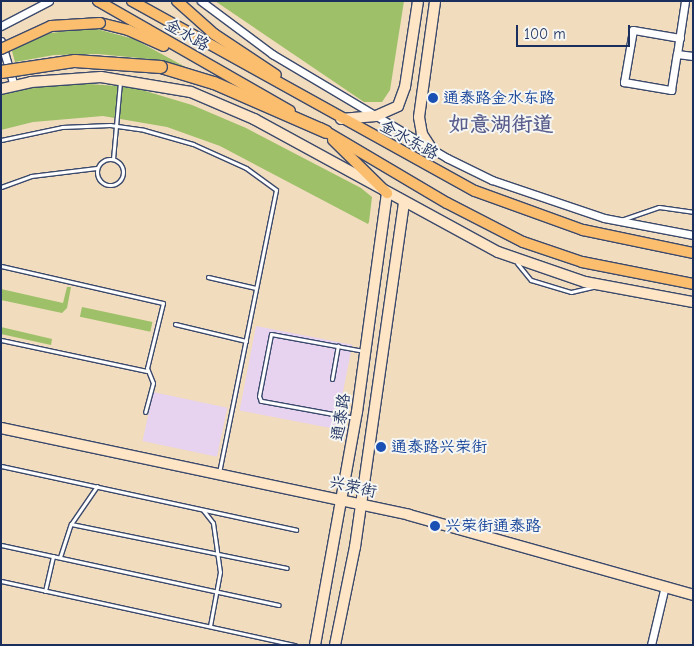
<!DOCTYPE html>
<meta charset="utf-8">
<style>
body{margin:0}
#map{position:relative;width:694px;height:646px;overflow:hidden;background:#f1dcbd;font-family:"Comic Neue","LXGW WenKai TC",sans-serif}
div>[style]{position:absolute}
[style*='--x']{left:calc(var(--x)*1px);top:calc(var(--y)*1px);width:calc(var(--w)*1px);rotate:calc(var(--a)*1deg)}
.built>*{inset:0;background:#e7d2ef;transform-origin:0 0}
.green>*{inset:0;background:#9dc069;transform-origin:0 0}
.roads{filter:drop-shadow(1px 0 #3b496c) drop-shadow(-1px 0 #3b496c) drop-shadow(0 1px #3b496c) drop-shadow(0 -1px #3b496c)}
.lane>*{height:3px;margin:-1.5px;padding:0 1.5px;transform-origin:1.5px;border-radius:1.5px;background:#fff}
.lane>.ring{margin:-1.5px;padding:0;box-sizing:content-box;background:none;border:3px solid #fff;border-radius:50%}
.street>*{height:7px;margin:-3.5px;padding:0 3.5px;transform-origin:3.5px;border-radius:3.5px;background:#fff}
.secondary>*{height:10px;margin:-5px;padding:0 5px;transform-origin:5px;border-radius:5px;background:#fde5c5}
.primary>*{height:10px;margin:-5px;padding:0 5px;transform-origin:5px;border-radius:5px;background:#fbbe6e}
.highway>*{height:12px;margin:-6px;padding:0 6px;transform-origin:6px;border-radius:6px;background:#fbbe6e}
.bridges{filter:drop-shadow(1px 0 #3b496c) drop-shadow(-1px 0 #3b496c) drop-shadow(0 1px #3b496c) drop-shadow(0 -1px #3b496c)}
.primary-bridge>*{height:10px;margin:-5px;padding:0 5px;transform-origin:5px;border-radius:5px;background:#fbbe6e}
.highway-bridge>*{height:12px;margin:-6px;padding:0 6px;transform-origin:6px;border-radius:6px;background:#fbbe6e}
.dots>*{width:14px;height:14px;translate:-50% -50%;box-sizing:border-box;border:2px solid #f6f6f2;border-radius:50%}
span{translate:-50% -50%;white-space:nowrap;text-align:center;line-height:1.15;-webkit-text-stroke:4px #f6f6f2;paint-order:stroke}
.street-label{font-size:16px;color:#1b2f5e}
.transit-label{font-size:16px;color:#164399}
.left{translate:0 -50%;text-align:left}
.district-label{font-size:21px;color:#585d8d;font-weight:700}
.frame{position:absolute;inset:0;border:2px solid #1b2f5e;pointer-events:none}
.scale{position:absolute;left:516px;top:25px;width:114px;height:22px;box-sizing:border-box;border:2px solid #1b2f5e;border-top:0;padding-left:6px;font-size:15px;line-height:18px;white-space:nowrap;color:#1b2f5e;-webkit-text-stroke:4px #f6f6f2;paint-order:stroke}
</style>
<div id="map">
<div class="built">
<div style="left:256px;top:326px;width:98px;height:86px;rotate:11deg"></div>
<div style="left:153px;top:392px;width:76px;height:50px;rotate:12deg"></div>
</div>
<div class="green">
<div style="clip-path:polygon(215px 1px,404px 1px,390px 90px,382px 102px,364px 102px)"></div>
<div style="clip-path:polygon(93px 28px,134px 39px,191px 70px,149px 59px,98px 54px,54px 55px,15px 62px,12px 51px,28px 41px,51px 33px)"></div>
<div style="clip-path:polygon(75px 83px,132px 87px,192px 105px,246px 128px,361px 188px,372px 197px,369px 222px,368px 224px,220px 146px,167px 127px,103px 116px,33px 122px,1px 130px,1px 94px,37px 86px)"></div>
<div style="clip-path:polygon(67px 287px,71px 287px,67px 308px,62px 313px,1px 300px,1px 289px,63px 303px)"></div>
<div style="left:82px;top:307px;width:72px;height:10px;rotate:12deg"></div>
<div style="clip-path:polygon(1px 327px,52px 339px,51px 345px,1px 334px)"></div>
</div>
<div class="roads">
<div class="lane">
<div style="--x:1;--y:140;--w:62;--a:-12"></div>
<div style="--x:62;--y:127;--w:48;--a:-2.4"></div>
<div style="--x:110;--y:125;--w:34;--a:8"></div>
<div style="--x:144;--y:130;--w:51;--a:15.9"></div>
<div style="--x:193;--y:144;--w:58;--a:24.4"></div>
<div style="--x:246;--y:168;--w:37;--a:36"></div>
<div style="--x:276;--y:190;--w:288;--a:101.4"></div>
<div class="ring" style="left:97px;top:159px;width:23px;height:23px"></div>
<div style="--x:113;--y:159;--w:77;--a:-84.8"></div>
<div style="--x:1;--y:187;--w:32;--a:-20"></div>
<div style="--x:31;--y:176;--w:66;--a:-6.9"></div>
<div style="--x:621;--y:220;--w:40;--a:-18.9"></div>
<div style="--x:659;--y:207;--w:34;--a:8"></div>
<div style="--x:517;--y:263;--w:22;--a:51"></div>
<div style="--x:531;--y:280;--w:42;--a:16.7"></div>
<div style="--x:571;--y:292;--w:22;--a:-13"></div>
<div style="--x:1;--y:266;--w:166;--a:12.9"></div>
<div style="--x:163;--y:303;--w:67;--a:103.8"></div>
<div style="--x:147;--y:368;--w:16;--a:68"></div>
<div style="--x:153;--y:383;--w:30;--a:105"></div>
<div style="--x:208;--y:277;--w:49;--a:12.9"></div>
<div style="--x:175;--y:324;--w:73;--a:13.5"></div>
<div style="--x:1;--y:340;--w:149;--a:12"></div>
<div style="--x:332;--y:379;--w:34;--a:-80"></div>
<div style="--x:355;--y:418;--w:96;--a:-169.7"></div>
<div style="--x:261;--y:401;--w:5;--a:-112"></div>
<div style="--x:259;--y:396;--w:63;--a:-79"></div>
<div style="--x:271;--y:334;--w:95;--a:10.4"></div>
<div style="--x:1;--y:466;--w:302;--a:12.2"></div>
<div style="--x:203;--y:510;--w:16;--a:52"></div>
<div style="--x:213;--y:523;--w:49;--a:81.9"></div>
<div style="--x:220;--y:572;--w:55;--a:100.5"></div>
<div style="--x:71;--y:524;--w:220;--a:11.5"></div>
<div style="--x:1;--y:545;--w:284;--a:12.2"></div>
<div style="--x:60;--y:557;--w:35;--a:-72"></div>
<div style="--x:71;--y:524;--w:46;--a:-55.6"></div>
<div style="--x:1;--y:581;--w:301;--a:12.3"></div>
<div style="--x:45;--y:591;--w:36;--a:-77"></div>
</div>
<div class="street">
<div style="--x:201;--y:1;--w:89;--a:36.7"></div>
<div style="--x:272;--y:54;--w:204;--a:30.7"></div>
<div style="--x:447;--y:158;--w:50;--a:26.1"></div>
<div style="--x:492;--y:180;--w:118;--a:18.7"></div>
<div style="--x:604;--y:218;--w:91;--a:10.8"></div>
<div style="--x:1;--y:26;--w:54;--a:-27.5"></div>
<div style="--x:680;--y:38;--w:48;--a:-170.3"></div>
<div style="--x:633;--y:30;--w:53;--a:99.8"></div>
<div style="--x:624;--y:82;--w:48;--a:9.7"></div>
<div style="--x:671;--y:90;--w:36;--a:-81"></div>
<div style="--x:677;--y:54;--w:54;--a:-81.4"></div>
<div style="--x:1;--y:41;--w:47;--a:73.9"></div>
<div style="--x:677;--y:54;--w:16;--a:7"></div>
<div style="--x:651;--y:645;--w:61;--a:-76.7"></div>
</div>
<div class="secondary">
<div style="--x:1;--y:89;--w:31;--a:-13"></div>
<div style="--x:31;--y:82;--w:70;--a:-4.1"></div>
<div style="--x:101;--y:77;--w:91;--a:9.5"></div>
<div style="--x:191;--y:92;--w:69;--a:23.2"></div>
<div style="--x:254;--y:119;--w:278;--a:28.6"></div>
<div style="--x:498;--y:252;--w:92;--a:19"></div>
<div style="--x:585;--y:282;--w:110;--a:10.5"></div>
<div style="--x:341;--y:119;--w:35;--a:-5"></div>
<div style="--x:376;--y:116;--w:24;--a:-24"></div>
<div style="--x:398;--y:106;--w:20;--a:-70"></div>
<div style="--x:405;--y:87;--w:87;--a:-81.4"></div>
<div style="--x:431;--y:148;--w:17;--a:-123"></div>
<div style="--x:422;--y:134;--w:17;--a:-100"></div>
<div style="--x:419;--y:117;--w:117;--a:-82.1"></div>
<div style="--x:1;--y:428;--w:417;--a:12"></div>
<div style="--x:409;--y:515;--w:295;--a:15.7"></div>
<div style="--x:315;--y:645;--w:237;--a:-79.8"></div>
<div style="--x:357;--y:412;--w:221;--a:-82.2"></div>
<div style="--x:335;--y:645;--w:100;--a:-78.5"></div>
<div style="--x:355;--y:547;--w:348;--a:-81.9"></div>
</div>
<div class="primary">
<div style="--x:98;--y:1;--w:221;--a:29.8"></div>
<div style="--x:132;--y:1;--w:392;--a:29"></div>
<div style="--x:475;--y:191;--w:115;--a:19.9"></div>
<div style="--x:583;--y:230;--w:112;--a:11.8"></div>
<div style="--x:177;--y:1;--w:50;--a:41.7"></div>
<div style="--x:214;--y:34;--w:74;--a:33.5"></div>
<div style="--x:100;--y:23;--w:29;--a:14"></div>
<div style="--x:128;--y:30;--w:39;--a:24"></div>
<div style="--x:320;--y:128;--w:147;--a:30.6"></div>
<div style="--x:447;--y:203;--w:85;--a:27.2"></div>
<div style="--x:523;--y:242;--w:62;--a:18.7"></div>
<div style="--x:582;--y:262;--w:113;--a:11.2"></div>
<div style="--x:333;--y:140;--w:76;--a:44.5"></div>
</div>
<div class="highway">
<div style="--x:161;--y:67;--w:55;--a:16.8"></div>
<div style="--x:214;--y:83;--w:122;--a:23.6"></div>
</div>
</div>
<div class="bridges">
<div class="primary-bridge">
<div style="--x:1;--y:49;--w:55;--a:-24.7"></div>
<div style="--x:51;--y:26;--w:49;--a:-3.5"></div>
</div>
<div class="highway-bridge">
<div style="--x:1;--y:72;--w:75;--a:-8.5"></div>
<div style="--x:75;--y:61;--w:86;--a:4"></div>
</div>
</div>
<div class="dots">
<div style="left:433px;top:98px;background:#1a4fb4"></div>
<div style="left:381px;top:447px;background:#1a4fb4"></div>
<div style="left:435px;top:526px;background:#1a4fb4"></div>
</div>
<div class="street-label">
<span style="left:187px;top:35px;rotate:30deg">金水路</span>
<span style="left:409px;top:140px;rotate:29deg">金水东路</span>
<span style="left:341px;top:417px;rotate:-81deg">通泰路</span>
<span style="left:353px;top:487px;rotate:13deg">兴荣街</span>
</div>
<div class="transit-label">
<span class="left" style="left:443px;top:98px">通泰路金水东路</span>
<span class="left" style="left:391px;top:447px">通泰路兴荣街</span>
<span class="left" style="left:445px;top:526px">兴荣街通泰路</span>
</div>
<div class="district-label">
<span style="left:501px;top:124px">如意湖街道</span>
</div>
<div class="frame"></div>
<div class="scale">100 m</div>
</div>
